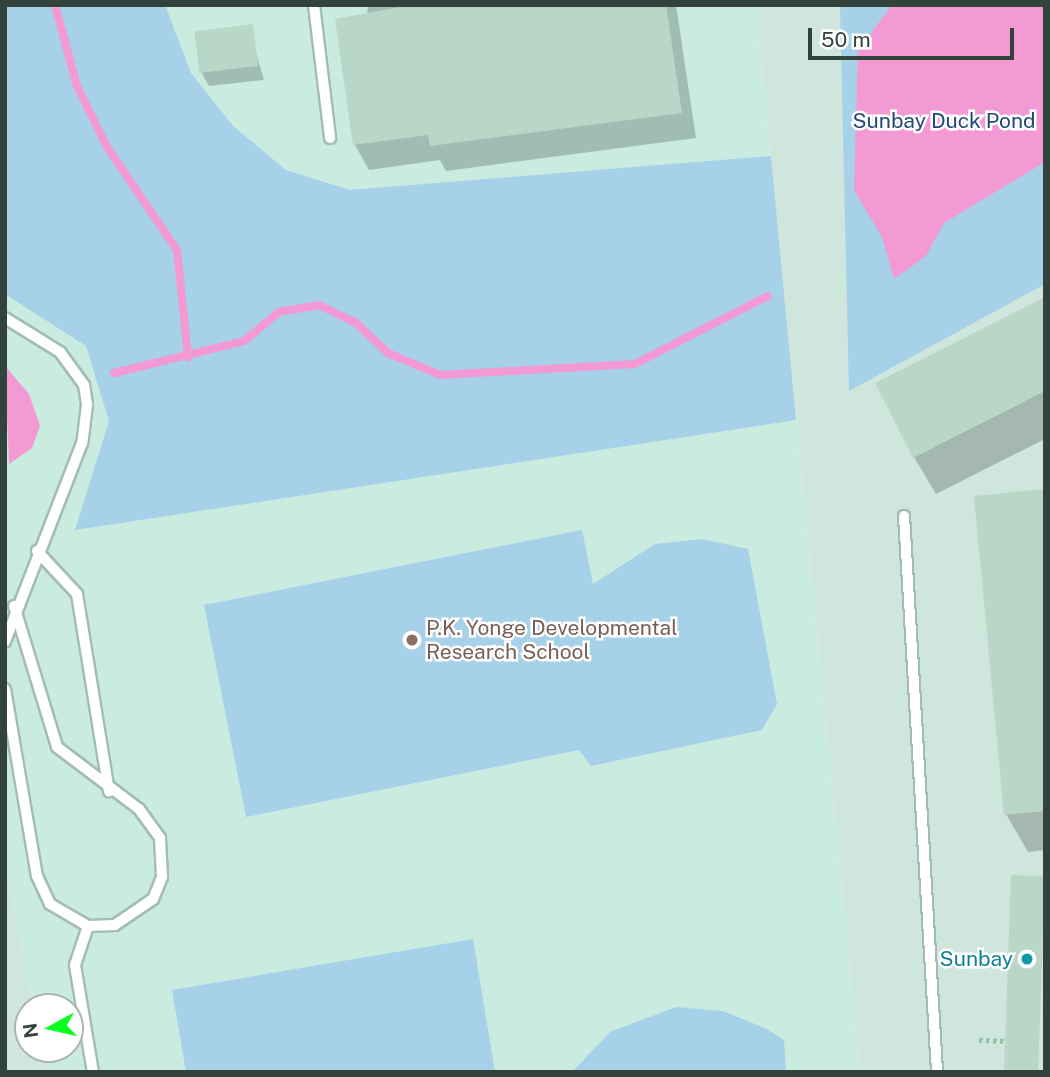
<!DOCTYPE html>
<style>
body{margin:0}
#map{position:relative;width:1050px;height:1077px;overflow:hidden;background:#e1f2ec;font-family:"Public Sans",sans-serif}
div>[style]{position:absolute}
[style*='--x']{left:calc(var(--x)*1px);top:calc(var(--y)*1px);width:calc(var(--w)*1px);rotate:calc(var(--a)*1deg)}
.residential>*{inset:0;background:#cfe6dd}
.education>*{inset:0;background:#caece0}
.green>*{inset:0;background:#a7d0e9}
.water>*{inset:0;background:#f399d4}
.shadow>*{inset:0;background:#0003}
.stream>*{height:8px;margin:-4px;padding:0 4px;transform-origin:4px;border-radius:4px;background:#f399d4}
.building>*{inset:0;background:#b9d7c9;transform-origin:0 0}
.path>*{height:4.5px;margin-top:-2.25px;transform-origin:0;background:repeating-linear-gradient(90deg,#94c0ad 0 3.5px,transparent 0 7px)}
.roads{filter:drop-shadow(2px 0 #a4bdb3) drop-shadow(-2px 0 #a4bdb3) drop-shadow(0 2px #a4bdb3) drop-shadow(0 -2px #a4bdb3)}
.service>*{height:10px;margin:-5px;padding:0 5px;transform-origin:5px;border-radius:5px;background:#fff}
.dots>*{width:19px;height:19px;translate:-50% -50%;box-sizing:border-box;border:4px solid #fff;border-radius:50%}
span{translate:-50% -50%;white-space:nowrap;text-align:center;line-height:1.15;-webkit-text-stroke:5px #fff;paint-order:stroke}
.park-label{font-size:21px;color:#244976}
.education-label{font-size:21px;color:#785e54}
.left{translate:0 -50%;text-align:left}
.culture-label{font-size:21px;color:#0d838f}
.right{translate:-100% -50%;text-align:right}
.frame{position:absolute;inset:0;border:7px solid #32433b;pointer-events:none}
.north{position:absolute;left:14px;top:993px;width:70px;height:70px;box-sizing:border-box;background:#fff;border:2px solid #adb4b1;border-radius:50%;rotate:262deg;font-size:19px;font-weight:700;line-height:28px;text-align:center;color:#32433b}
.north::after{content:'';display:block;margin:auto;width:24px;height:32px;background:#0bff1f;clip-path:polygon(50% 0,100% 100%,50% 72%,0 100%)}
.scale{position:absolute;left:808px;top:28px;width:206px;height:32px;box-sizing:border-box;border:4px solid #32433b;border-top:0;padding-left:9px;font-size:21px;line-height:24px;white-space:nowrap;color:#32433b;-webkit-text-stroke:5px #fff;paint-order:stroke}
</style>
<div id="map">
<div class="residential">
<div style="clip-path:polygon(756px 5px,1045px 5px,1045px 1072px,860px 1072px)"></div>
<div style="clip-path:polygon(5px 860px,33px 1007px,28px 1007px,28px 1049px,41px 1049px,46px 1072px,5px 1072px)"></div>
</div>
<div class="education">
<div style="clip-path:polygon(5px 5px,756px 5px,860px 1072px,46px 1072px,41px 1049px,70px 1049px,70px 1007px,33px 1007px,5px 860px)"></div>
</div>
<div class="green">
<div style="clip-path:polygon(5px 5px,165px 5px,191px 73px,233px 126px,286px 170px,350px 190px,771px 156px,796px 420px,75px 530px,109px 421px,86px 346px,5px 294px)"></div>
<div style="clip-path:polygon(840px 5px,1045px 5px,1045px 284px,849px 391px)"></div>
<div style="clip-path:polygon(582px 530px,593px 584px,655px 544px,702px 539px,748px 549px,777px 704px,762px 730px,591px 766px,579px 750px,246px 817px,204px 605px)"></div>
<div style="clip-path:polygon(473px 939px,495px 1072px,186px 1072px,172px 990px)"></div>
<div style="clip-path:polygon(676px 1007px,723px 1011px,767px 1029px,784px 1040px,786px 1072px,572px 1072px,610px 1032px)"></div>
</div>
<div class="water">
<div style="clip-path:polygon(892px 5px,1045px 5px,1045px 162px,944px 223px,926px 256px,894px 279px,882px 237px,854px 190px,858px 51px)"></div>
<div style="clip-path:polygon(5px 366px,29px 394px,40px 426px,32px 448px,9px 464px)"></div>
</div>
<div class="shadow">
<div style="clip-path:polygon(368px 5px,676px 5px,696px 138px,446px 171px,440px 160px,369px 170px,355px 145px)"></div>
<div style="clip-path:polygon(248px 26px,264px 80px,209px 86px,201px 72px)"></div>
<div style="clip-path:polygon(1045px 299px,1045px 439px,936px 494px,914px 457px)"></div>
<div style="clip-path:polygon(1045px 491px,1045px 850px,1028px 852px,1006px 814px)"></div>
</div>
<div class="stream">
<div style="--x:55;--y:5;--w:84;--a:74.8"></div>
<div style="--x:77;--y:86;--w:68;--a:63.8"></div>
<div style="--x:107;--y:147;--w:125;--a:55.8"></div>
<div style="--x:177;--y:250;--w:108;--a:84.1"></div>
<div style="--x:114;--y:373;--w:134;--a:-13.8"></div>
<div style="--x:244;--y:341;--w:45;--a:-39.6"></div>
<div style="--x:279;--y:312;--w:41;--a:-9.9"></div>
<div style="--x:319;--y:305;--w:41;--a:25.9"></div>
<div style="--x:356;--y:323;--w:44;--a:43.2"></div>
<div style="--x:388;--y:353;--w:56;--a:22.9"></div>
<div style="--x:440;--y:375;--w:195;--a:-3.2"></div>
<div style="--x:635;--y:364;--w:149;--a:-27.1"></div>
</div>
<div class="building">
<div style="clip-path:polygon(411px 5px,666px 5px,682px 113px,430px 146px,428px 135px,353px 145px,335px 19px)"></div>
<div style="left:253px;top:24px;width:42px;height:59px;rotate:83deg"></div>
<div style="clip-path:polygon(1045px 297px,1045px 391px,913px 458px,875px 383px)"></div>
<div style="clip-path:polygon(1045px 489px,1045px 811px,1004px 815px,974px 496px)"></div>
<div style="left:1011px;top:875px;width:34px;height:197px;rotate:2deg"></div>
</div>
<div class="path">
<div style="--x:979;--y:1040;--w:28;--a:2"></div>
</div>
<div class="roads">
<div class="service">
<div style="--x:314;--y:5;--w:134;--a:83.1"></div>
<div style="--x:5;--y:318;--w:65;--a:31.7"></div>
<div style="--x:60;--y:352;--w:41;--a:54"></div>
<div style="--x:84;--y:385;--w:20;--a:81"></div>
<div style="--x:87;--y:405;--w:38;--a:97"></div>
<div style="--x:82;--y:443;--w:213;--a:111.2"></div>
<div style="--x:904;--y:516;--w:557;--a:86.6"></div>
<div style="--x:37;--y:551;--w:59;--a:47.1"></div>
<div style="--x:77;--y:594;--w:200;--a:80.8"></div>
<div style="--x:14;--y:606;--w:147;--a:73"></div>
<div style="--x:57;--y:747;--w:103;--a:37.1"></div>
<div style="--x:139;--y:809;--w:36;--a:54"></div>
<div style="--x:160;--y:838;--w:39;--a:87"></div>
<div style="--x:162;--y:877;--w:24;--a:112"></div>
<div style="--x:153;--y:899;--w:46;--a:145.6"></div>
<div style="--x:115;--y:925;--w:27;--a:178"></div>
<div style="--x:5;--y:689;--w:190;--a:80.3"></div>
<div style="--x:37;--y:876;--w:31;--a:65"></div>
<div style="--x:50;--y:904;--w:44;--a:30.1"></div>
<div style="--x:88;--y:926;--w:41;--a:108.4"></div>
<div style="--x:75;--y:965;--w:109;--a:80.5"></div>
</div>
</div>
<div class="dots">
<div style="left:412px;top:640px;background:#8d6e63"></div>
<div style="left:1027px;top:959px;background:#0f9aa8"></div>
</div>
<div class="park-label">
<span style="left:944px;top:121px">Sunbay Duck Pond</span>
</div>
<div class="education-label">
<span class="left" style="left:426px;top:640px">P.K. Yonge Developmental<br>Research School</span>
</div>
<div class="culture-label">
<span class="right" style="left:1013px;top:959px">Sunbay</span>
</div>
<div class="frame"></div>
<div class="north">N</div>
<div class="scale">50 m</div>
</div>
